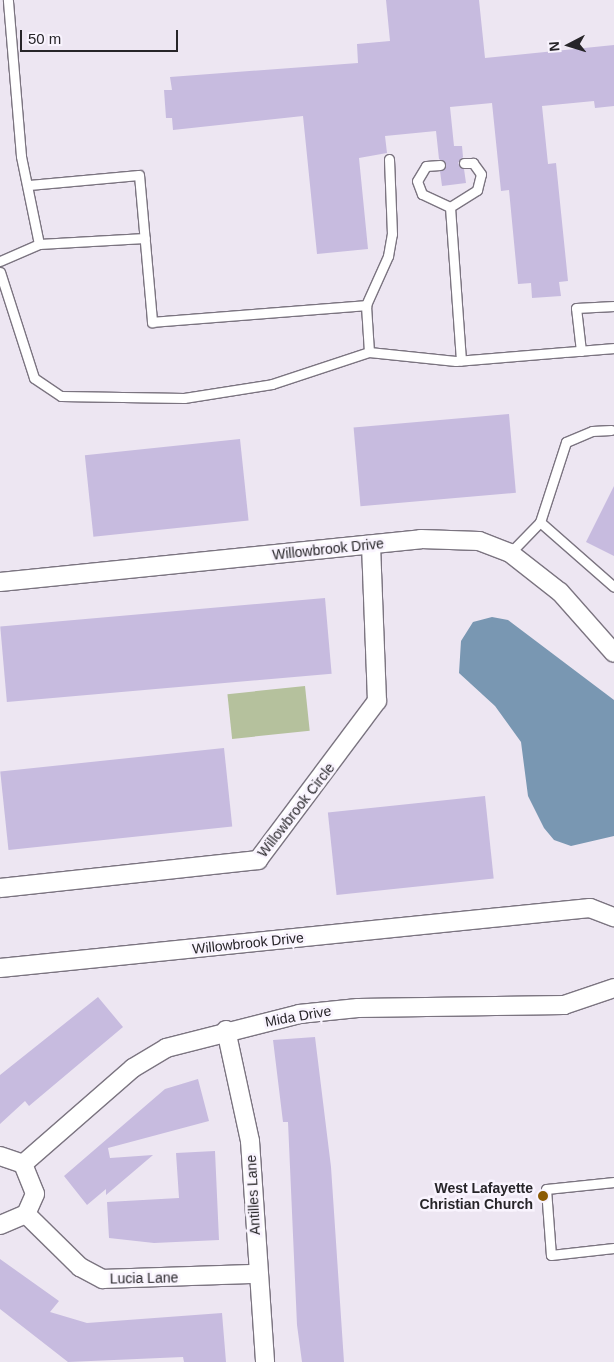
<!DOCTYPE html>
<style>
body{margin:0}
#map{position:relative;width:614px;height:1362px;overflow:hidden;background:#ede6f2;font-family:Arial,sans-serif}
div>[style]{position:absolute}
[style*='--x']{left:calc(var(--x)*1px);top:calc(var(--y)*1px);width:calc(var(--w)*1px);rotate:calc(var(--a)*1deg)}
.green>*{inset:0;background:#b5c19d;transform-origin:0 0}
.water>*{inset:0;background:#7997b2}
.building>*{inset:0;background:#c7bbdf;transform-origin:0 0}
.roads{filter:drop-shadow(1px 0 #7b7480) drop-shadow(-1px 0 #7b7480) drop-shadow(0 1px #7b7480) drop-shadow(0 -1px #7b7480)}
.service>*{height:9px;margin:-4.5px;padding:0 4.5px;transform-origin:4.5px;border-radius:4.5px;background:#fff}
.minor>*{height:18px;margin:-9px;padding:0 9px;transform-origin:9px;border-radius:9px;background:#fff}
.dots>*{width:14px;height:14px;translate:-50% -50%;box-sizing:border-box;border:2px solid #f9f4fe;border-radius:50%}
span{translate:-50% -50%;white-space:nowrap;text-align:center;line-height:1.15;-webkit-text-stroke:5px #f9f4fe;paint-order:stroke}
.street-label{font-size:14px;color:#272529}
.poi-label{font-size:14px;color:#272529;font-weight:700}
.right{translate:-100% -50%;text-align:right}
.north{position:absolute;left:544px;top:20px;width:50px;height:50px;-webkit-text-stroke:4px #f9f4fe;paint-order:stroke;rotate:265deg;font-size:14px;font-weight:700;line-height:20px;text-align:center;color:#272529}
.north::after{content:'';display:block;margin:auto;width:18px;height:22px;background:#272529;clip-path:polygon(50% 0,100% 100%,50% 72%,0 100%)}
.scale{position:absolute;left:20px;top:30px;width:158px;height:22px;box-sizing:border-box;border:2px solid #272529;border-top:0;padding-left:6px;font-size:15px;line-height:18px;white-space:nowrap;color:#272529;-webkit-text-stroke:4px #f9f4fe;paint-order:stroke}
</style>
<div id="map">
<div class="green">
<div style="left:305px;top:686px;width:45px;height:78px;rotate:84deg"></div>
</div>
<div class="water">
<div style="clip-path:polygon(492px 617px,508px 620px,614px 700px,614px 836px,571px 846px,554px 840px,544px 828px,528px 796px,521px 742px,495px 706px,459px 673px,461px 641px,473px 622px)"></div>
</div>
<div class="building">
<div style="clip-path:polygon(386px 0,479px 0,485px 58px,614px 45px,614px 106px,595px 108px,594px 101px,542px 106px,548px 164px,556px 163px,568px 281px,559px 282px,561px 296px,532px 298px,531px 283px,518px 284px,509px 190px,501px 191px,492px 103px,450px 107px,454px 146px,462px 146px,463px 157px,458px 163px,464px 169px,466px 183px,442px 186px,440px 171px,446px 164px,439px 159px,436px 131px,385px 136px,387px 153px,359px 158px,368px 249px,317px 254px,303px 116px,173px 130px,172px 118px,166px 118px,164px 90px,172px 90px,170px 77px,358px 63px,357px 44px,390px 41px)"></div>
<div style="left:509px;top:414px;width:79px;height:156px;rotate:85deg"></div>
<div style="left:240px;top:439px;width:82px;height:156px;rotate:84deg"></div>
<div style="clip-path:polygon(614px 486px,614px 556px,586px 542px)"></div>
<div style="left:325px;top:598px;width:76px;height:326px;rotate:85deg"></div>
<div style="left:224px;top:748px;width:79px;height:225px;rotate:84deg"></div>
<div style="left:485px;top:796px;width:83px;height:158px;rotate:84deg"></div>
<div style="clip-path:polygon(98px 997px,123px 1027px,29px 1106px,25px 1101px,0 1124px,0 1075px)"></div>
<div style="clip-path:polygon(315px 1037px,331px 1167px,344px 1362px,302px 1362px,297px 1325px,288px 1122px,283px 1122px,273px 1040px)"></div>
<div style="clip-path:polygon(198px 1079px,209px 1121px,108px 1148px,110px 1158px,153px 1155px,106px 1195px,106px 1189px,87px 1205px,64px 1176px,165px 1089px)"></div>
<div style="clip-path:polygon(215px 1151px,219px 1240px,154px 1243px,109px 1238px,107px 1202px,179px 1198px,176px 1153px)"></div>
<div style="clip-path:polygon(0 1259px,59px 1301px,50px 1312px,87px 1323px,222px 1313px,226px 1362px,184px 1362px,183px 1357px,68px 1362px,0 1309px)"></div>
</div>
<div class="roads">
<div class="service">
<div style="--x:440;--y:165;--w:14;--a:176"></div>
<div style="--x:426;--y:166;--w:17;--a:121"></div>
<div style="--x:417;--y:181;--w:14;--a:69"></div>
<div style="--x:422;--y:194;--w:31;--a:25"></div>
<div style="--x:450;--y:207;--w:154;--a:85.9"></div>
<div style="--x:29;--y:185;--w:110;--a:-5.2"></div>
<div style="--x:139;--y:175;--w:148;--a:84.9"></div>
<div style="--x:152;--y:322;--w:215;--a:-4.5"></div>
<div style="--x:450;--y:207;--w:32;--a:-32"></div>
<div style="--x:477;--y:190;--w:16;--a:-76"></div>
<div style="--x:481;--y:174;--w:14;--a:-126"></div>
<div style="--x:473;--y:163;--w:9;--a:180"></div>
<div style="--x:39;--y:244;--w:106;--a:-3.2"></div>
<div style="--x:0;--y:261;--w:43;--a:-23.6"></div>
<div style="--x:39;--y:244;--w:90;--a:-101.6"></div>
<div style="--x:21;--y:156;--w:157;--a:-94.8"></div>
<div style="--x:0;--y:272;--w:111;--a:72.2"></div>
<div style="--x:34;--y:378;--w:32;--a:34"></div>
<div style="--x:61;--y:396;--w:123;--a:0.9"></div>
<div style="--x:184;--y:398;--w:89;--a:-9"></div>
<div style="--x:272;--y:384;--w:102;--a:-18.3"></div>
<div style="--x:369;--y:352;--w:87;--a:5.9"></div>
<div style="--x:456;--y:361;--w:159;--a:-4.7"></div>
<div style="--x:581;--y:351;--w:43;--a:-96.6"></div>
<div style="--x:576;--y:308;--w:38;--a:-3"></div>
<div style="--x:369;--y:352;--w:47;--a:-93.7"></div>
<div style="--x:366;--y:305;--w:54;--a:-65.8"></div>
<div style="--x:388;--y:256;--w:22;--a:-80"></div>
<div style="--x:392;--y:234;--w:75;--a:-92.3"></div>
<div style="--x:540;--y:522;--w:98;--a:41.3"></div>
<div style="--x:510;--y:553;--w:43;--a:-45.9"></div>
<div style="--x:540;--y:522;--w:84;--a:-72"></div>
<div style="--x:566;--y:442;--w:28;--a:-23"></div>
<div style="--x:592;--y:431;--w:19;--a:-3"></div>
<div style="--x:614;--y:1182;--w:68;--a:174.1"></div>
<div style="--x:546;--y:1189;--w:66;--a:85.7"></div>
<div style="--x:551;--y:1255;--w:63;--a:-6.3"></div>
</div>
<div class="minor">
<div style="--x:0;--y:582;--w:423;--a:-5.8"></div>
<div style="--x:421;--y:539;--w:58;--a:2"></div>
<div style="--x:479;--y:541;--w:33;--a:21"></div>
<div style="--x:510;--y:553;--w:63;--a:38"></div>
<div style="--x:560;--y:592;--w:81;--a:48.5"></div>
<div style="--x:0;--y:888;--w:260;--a:-6.2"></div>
<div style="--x:258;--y:860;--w:199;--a:-53.2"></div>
<div style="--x:377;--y:701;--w:156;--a:-92.2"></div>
<div style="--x:0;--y:968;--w:593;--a:-5.81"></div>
<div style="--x:590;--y:908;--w:26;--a:21"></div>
<div style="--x:226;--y:1030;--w:114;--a:77.8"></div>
<div style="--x:250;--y:1141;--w:222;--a:86.1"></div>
<div style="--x:0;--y:1156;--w:24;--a:19"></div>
<div style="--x:23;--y:1164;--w:32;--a:68"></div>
<div style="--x:35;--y:1194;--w:22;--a:114"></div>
<div style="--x:26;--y:1214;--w:28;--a:157"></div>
<div style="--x:23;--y:1164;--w:146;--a:-41.1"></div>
<div style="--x:133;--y:1068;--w:39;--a:-31"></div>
<div style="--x:166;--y:1048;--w:137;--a:-14.3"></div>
<div style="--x:299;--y:1014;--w:59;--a:-5.8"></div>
<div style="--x:358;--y:1008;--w:206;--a:-0.8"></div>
<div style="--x:564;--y:1005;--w:53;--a:-18.8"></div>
<div style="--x:26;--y:1214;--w:76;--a:44.5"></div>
<div style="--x:80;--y:1267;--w:26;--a:28"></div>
<div style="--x:103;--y:1279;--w:154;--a:-1.9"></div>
</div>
</div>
<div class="dots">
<div style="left:543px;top:1196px;background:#8b5a03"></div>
</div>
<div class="street-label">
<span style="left:328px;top:549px;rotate:-6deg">Willowbrook Drive</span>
<span style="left:296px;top:810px;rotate:-52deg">Willowbrook Circle</span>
<span style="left:248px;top:943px;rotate:-6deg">Willowbrook Drive</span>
<span style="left:298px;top:1016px;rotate:-10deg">Mida Drive</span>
<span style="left:253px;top:1195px;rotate:-93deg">Antilles Lane</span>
<span style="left:144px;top:1278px;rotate:-1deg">Lucia Lane</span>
</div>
<div class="poi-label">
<span class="right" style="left:533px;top:1196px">West Lafayette<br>Christian Church</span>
</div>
<div class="north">N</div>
<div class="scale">50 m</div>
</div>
